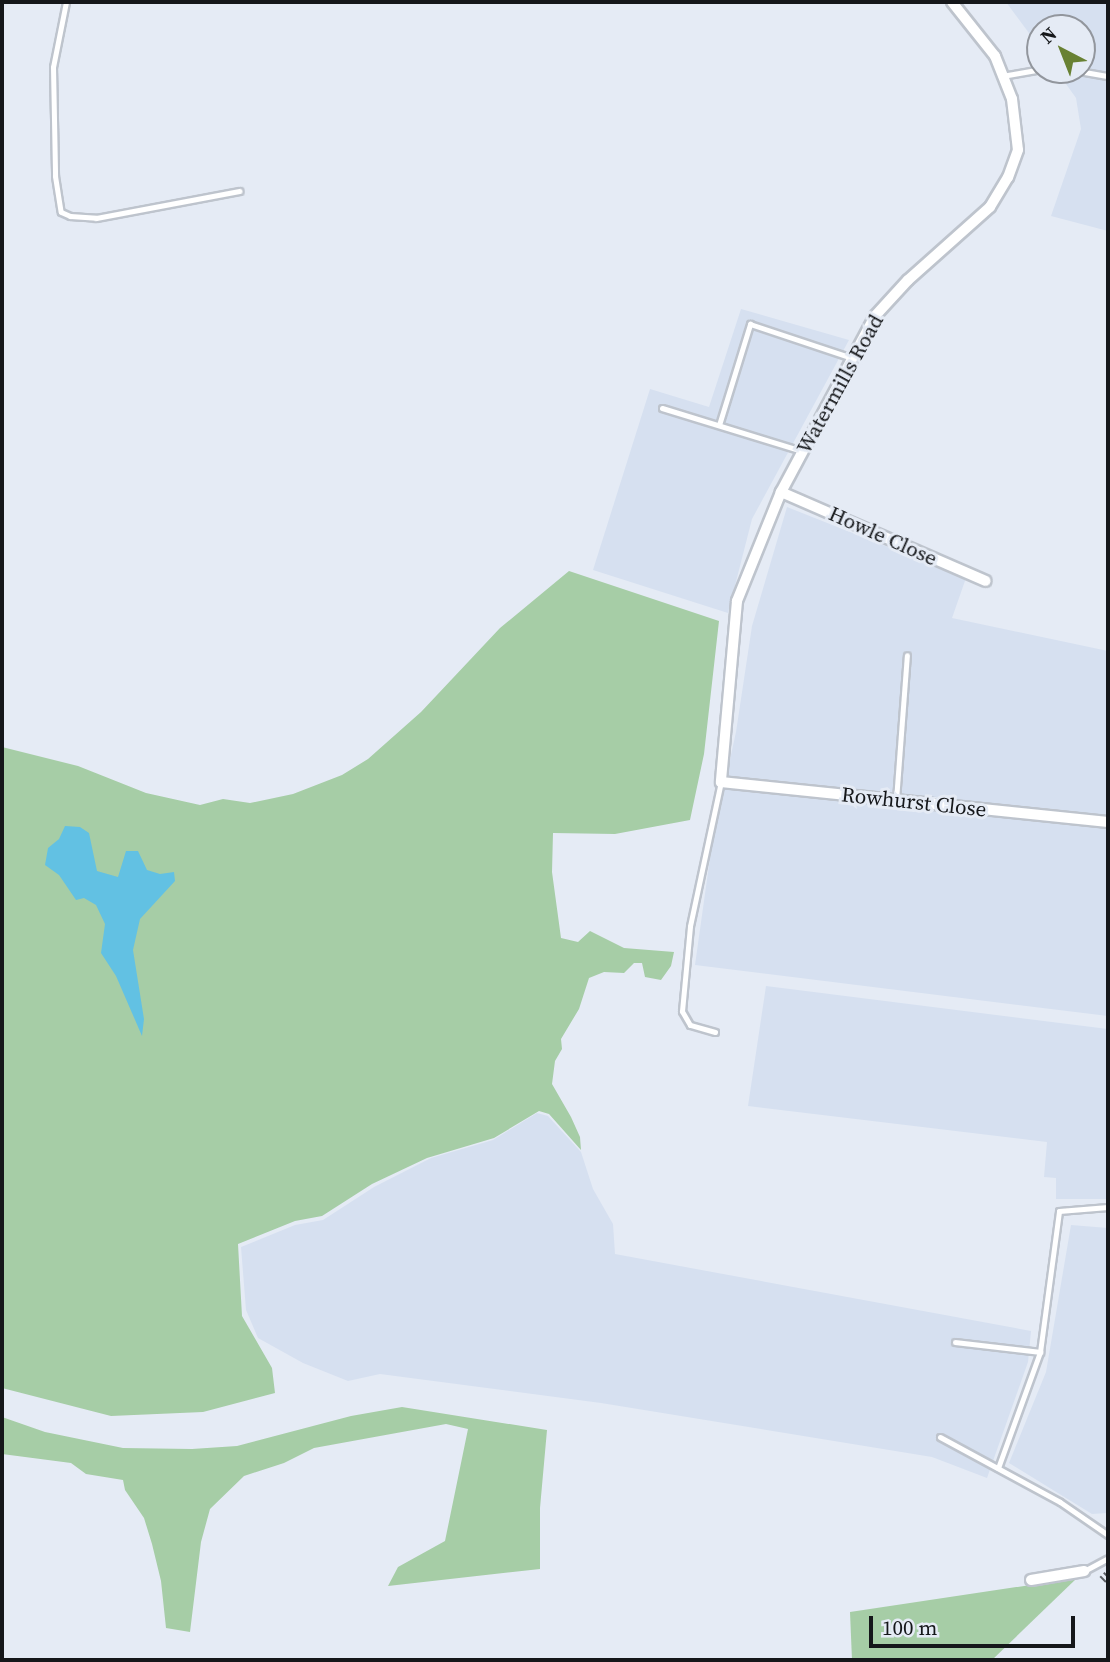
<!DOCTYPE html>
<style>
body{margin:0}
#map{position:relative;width:1110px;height:1662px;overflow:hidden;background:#e5ebf5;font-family:"Source Serif 4",serif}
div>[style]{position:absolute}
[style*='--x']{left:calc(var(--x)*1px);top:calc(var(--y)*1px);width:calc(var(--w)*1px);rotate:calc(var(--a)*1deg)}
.built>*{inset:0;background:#d6e0f0}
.green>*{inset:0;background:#a6cda6}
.water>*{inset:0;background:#62c1e3}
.roads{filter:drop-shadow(2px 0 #bec4cd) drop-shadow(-2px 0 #bec4cd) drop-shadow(0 2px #bec4cd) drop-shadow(0 -2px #bec4cd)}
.lane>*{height:5px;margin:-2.5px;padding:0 2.5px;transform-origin:2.5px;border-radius:2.5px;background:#fff}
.street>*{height:10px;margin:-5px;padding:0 5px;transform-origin:5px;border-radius:5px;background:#fff}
.rail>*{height:7px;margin-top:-3.5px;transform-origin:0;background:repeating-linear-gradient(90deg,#e5ebf5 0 13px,#5b5f64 0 26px);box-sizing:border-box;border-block:2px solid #5b5f64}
span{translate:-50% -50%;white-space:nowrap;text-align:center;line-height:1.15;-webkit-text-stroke:6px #e5ebf5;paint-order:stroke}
.street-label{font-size:21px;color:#15171a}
.frame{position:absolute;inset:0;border:4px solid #15171a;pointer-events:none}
.north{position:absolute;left:1026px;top:14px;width:70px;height:70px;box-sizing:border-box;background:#e5ebf5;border:2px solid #92969d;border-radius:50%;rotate:318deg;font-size:19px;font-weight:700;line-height:28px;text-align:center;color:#15171a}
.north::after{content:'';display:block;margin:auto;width:24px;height:32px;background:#688133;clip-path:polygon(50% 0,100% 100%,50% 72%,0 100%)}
.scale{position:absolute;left:869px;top:1616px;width:206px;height:32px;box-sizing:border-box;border:4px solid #15171a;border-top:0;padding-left:9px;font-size:21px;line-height:24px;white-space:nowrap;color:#15171a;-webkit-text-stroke:5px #e5ebf5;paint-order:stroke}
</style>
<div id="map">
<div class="built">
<div style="clip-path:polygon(1006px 2px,1108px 2px,1108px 231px,1051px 216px,1081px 129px,1076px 98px,1056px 70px,1082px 70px,1082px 28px,1040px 28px,1040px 48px)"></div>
<div style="clip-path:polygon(741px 309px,849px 340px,752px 519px,728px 613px,593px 570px,650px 389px,709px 407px)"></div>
<div style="clip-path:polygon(787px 507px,966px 578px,952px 618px,1108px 651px,1108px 1016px,695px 965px,713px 837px,736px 732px,752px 626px)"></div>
<div style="clip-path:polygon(766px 986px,1108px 1029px,1108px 1199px,1056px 1199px,1056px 1178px,1044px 1177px,1047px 1142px,748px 1106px)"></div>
<div style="clip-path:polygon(537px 1113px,548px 1116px,581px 1152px,593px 1189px,613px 1224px,615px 1254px,1031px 1331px,1028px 1362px,987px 1478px,932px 1457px,601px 1403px,380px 1374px,348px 1381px,303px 1363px,258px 1338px,246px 1310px,241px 1247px,295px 1225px,323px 1220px,374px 1187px,431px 1158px,493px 1140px)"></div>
<div style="clip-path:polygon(1071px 1225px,1108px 1228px,1108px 1513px,1092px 1514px,1009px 1463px,1046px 1372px)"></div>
</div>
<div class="green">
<div style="clip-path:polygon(569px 571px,719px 621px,704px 754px,690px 820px,615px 834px,553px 833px,552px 872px,561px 938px,578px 942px,590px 931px,624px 948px,674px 952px,671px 966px,661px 980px,645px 977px,642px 963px,634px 963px,624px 973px,604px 972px,589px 978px,579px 1009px,561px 1039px,562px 1049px,555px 1061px,552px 1084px,571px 1117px,580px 1137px,581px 1150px,549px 1114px,539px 1111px,494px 1138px,427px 1158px,372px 1184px,322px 1216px,295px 1221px,238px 1244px,242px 1316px,272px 1368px,275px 1393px,203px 1412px,111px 1416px,2px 1388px,2px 747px,78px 766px,146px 793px,200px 805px,223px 799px,250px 803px,293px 794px,342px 775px,368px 759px,421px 712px,500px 628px)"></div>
<div style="clip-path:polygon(402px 1407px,547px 1430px,540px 1508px,540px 1569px,388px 1586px,398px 1567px,445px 1541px,468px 1429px,446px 1424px,314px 1448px,284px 1463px,244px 1476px,210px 1509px,201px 1542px,190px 1632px,166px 1628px,161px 1581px,152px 1544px,144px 1518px,125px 1490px,123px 1480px,86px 1474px,71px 1463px,2px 1454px,2px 1417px,45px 1432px,123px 1448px,192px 1449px,237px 1446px,351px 1416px)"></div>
<div style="clip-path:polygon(1077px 1578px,992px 1660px,852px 1660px,850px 1612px)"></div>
</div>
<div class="water">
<div style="clip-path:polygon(65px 826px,80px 827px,89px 833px,97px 871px,118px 877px,126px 851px,138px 851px,147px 870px,160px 874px,174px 872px,175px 881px,140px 919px,133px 950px,144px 1019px,142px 1036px,116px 976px,101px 953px,105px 924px,96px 905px,84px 898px,76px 900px,59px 875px,45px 865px,48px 848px,59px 839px)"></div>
</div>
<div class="roads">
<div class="lane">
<div style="--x:66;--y:2;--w:66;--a:101.3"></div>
<div style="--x:53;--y:67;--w:109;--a:88.9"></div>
<div style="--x:55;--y:176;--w:36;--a:81"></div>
<div style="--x:61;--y:212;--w:10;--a:24"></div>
<div style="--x:70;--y:216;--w:26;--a:4"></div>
<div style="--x:96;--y:218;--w:146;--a:-10.7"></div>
<div style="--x:1073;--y:70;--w:36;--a:10"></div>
<div style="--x:1002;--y:76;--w:39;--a:-10"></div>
<div style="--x:662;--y:408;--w:146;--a:17.1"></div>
<div style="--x:719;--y:425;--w:106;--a:-72.9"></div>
<div style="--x:750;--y:324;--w:108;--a:18.4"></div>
<div style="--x:896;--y:800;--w:145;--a:-85.7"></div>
<div style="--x:715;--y:1032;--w:26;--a:-164"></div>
<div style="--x:690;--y:1025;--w:16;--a:-120"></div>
<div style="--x:682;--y:1011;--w:85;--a:-84.6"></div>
<div style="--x:690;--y:926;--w:147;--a:-77.9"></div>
<div style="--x:955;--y:1342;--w:86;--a:6.7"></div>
<div style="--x:1040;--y:1352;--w:142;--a:-82.3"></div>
<div style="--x:1059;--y:1211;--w:49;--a:-4.7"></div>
<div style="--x:940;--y:1437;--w:136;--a:28.4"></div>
<div style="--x:1060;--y:1502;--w:58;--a:34.5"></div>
<div style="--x:998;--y:1468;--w:123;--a:-70.1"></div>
<div style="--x:1084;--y:1571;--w:27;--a:-28"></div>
</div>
<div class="street">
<div style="--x:952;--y:2;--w:69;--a:51.5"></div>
<div style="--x:995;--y:56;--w:46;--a:68.4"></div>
<div style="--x:1012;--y:99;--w:51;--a:83.3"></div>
<div style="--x:1018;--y:150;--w:29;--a:110"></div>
<div style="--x:1008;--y:177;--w:35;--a:121"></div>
<div style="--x:990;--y:207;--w:110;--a:138.3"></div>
<div style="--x:908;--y:280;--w:49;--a:132.5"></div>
<div style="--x:875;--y:316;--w:200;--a:118.1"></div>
<div style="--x:781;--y:492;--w:118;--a:112"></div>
<div style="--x:737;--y:601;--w:182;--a:95.1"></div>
<div style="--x:721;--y:782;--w:389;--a:5.9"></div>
<div style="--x:781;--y:492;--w:223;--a:23.5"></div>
<div style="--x:1031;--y:1580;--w:54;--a:-9.6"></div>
</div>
</div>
<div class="rail">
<div style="--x:1102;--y:1574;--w:8;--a:45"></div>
</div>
<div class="street-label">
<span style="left:840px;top:384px;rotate:-61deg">Watermills Road</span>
<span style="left:883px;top:536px;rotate:24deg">Howle Close</span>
<span style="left:914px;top:802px;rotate:6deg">Rowhurst Close</span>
</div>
<div class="frame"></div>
<div class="north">N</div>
<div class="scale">100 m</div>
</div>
